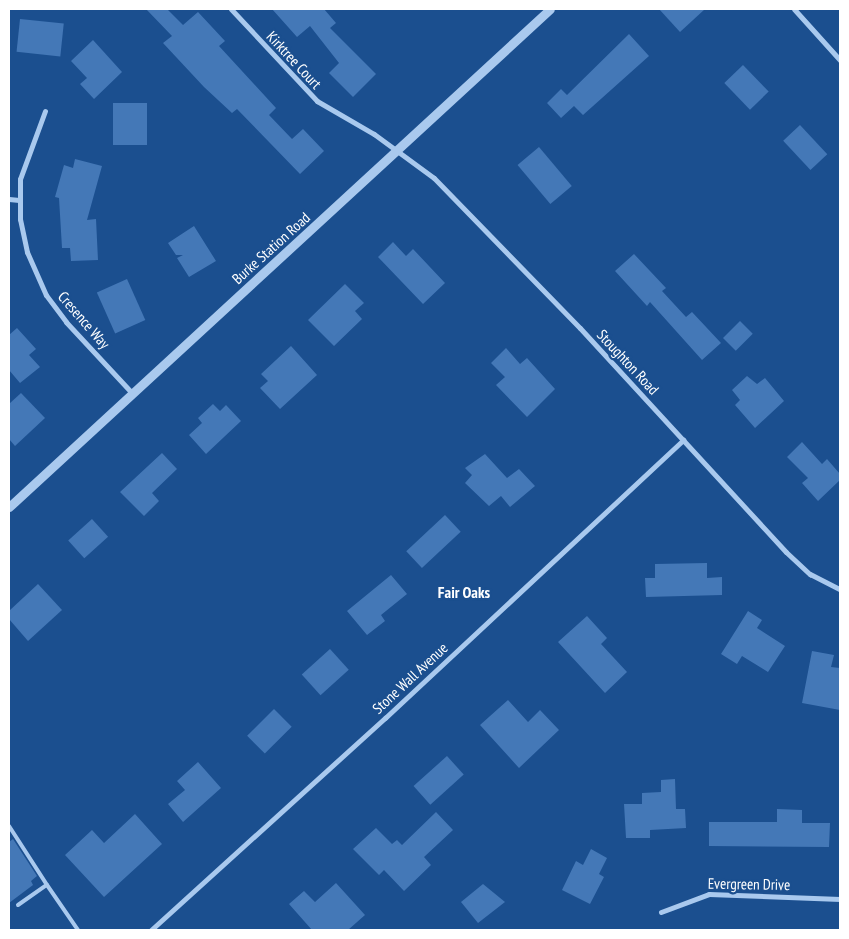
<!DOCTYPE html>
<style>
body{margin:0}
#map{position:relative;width:849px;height:939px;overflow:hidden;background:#1b4f8f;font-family:"PT Sans Narrow",sans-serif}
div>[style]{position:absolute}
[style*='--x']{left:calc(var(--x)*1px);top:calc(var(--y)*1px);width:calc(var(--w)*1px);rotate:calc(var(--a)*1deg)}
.building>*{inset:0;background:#4478b7;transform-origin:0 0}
.service>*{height:4px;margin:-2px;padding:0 2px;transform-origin:2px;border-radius:2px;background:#a9c9ee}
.minor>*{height:5px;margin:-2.5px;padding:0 2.5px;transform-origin:2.5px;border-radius:2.5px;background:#a9c9ee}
.tertiary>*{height:9px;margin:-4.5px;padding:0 4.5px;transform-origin:4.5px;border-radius:4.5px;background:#a9c9ee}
span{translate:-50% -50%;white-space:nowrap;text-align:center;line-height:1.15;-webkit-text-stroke:4.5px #1b4f8f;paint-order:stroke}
.street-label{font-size:15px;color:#fff}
.neighbourhood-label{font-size:16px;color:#fff;font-weight:700}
.frame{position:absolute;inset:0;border:10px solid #fff;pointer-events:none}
</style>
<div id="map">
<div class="building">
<div style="clip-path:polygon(146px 9px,167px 9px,183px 25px,198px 12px,225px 41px,219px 46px,276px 108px,269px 115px,292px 139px,303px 129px,324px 151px,300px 174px,237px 109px,232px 113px,204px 87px,163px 43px,172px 36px)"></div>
<div style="clip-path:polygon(272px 9px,324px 9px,336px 23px,330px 28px,376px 74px,353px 97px,329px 73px,339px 63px,310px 26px,297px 37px)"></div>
<div style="clip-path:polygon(659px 9px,705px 9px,680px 32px)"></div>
<div style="left:20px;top:19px;width:44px;height:33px;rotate:6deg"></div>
<div style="clip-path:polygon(629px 34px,649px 56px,583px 115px,574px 106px,561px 118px,547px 103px,561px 89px,567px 95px)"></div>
<div style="clip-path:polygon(93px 40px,122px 72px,94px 99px,80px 84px,87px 78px,71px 61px)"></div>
<div style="left:743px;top:65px;width:37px;height:26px;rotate:46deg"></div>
<div style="left:113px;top:103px;width:34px;height:42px"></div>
<div style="left:800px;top:125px;width:40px;height:23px;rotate:47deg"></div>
<div style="left:539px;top:147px;width:51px;height:28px;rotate:50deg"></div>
<div style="clip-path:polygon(75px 159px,102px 166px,87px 220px,96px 219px,98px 260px,71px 261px,70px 248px,62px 248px,59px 198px,55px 197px,64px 165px,73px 168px)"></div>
<div style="clip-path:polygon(194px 226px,216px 261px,189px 277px,177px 258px,183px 255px,176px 255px,168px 243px)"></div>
<div style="clip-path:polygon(393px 242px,406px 256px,413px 249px,445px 283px,423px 304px,378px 257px)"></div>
<div style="clip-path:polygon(634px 254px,666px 288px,662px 291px,686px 317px,692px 312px,721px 343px,702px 360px,650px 302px,647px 306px,615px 271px)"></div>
<div style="left:127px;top:279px;width:45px;height:33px;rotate:66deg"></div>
<div style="clip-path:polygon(345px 284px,364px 303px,355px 311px,362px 319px,334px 346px,308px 320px)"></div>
<div style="left:740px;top:321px;width:18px;height:24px;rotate:45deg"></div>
<div style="clip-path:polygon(17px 328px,36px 349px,29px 355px,40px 367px,20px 383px,9px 370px,9px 335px)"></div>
<div style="clip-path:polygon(291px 346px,317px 375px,280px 409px,260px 388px,268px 381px,261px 374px)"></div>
<div style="clip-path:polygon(506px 348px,520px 364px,527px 358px,555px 389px,527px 417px,496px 385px,505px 377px,491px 363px)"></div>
<div style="clip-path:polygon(747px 376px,757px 384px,765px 378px,784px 401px,755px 428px,735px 405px,740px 400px,732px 390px)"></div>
<div style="clip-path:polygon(21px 393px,45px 418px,15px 446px,9px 439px,9px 404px)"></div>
<div style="clip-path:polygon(213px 404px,220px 411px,226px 405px,241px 421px,206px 454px,189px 435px,202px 423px,198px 418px)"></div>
<div style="clip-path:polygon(802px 442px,822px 464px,827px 459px,840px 474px,840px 480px,818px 501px,802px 483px,808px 478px,787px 457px)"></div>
<div style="clip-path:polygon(162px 453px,177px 469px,152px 493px,159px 501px,144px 516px,120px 492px)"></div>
<div style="clip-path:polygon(485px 454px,507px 478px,519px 469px,535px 486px,510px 507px,501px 496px,489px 506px,465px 483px,472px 475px,465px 468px)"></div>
<div style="left:445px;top:515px;width:23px;height:53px;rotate:47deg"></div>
<div style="left:92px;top:519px;width:24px;height:32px;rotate:48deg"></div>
<div style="clip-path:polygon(707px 563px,707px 578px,722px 577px,722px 595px,646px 597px,645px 578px,655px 578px,655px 564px)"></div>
<div style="clip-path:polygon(391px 575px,407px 594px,381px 615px,385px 621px,367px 635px,347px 611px)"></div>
<div style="clip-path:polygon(38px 584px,62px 610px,28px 641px,9px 619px,9px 611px)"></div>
<div style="clip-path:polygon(748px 611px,762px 620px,757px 628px,785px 646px,768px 672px,742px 656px,737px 664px,721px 654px)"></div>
<div style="clip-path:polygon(587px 616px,607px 638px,601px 644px,627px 672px,605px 693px,558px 642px)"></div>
<div style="left:330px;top:649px;width:28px;height:38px;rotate:48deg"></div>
<div style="clip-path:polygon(812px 651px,834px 655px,831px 667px,840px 668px,840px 710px,802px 703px)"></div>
<div style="clip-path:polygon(508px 700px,528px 722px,540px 710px,559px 730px,519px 768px,480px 725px)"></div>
<div style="left:274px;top:709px;width:25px;height:38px;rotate:45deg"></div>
<div style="left:447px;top:756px;width:25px;height:45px;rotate:48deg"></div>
<div style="clip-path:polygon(198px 762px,221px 788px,183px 822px,168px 804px,185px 790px,177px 781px)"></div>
<div style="clip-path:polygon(675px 779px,676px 809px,685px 809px,686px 828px,650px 830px,650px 838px,626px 838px,624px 804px,642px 804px,642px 793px,661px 792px,661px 780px)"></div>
<div style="clip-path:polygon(777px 809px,802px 810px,802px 823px,830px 823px,829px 847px,709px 846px,709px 822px,777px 822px)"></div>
<div style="clip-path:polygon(436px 812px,453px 830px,424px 857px,431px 865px,404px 891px,384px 870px,379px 875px,353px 849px,376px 828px,392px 844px,397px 840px,402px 845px)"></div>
<div style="clip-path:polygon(135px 814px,162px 844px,104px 897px,65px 855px,92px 830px,104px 843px)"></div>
<div style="clip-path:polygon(13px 839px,37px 876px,31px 881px,33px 885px,9px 903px,9px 842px)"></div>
<div style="clip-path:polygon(591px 849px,607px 858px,599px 874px,604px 877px,590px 904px,562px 890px,576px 861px,583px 865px)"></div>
<div style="clip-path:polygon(336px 883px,365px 915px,348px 930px,312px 930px,289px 904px,304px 891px,315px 902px)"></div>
<div style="clip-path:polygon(483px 884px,505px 902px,478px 923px,461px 902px)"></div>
</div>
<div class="service">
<div style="--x:9;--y:826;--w:70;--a:57.2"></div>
<div style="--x:18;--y:905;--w:35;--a:-35"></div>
<div style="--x:47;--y:885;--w:55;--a:55.4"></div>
</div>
<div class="minor">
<div style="--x:231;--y:9;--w:126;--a:46.9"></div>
<div style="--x:317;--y:101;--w:66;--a:30.1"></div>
<div style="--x:374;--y:134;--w:74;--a:36.3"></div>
<div style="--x:434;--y:178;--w:209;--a:45.8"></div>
<div style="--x:580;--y:328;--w:304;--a:47.4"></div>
<div style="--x:786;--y:552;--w:33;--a:43"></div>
<div style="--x:810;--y:574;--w:34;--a:27"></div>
<div style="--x:794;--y:9;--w:69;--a:48"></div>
<div style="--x:45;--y:111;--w:72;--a:110.2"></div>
<div style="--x:20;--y:179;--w:40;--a:90"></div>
<div style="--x:20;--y:219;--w:34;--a:78"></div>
<div style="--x:27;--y:252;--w:47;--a:66.2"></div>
<div style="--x:46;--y:295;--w:34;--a:53"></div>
<div style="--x:66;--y:322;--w:97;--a:47.1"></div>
<div style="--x:9;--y:199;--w:10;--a:6"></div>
<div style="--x:661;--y:912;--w:51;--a:-20.6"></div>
<div style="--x:709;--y:894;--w:131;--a:2.2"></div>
<div style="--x:151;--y:930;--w:316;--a:-42.2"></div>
<div style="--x:385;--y:718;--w:408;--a:-43"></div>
</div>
<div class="tertiary">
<div style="--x:9;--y:507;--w:735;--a:-42.63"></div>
</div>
<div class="street-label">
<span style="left:294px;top:60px;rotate:47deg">Kirktree Court</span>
<span style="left:271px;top:248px;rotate:-42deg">Burke Station Road</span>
<span style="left:84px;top:320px;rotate:49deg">Cresence Way</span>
<span style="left:628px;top:362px;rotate:47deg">Stoughton Road</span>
<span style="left:410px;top:678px;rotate:-43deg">Stone Wall Avenue</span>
<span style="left:749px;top:884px;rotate:1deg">Evergreen Drive</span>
</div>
<div class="neighbourhood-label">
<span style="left:464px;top:592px">Fair Oaks</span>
</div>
<div class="frame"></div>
</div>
